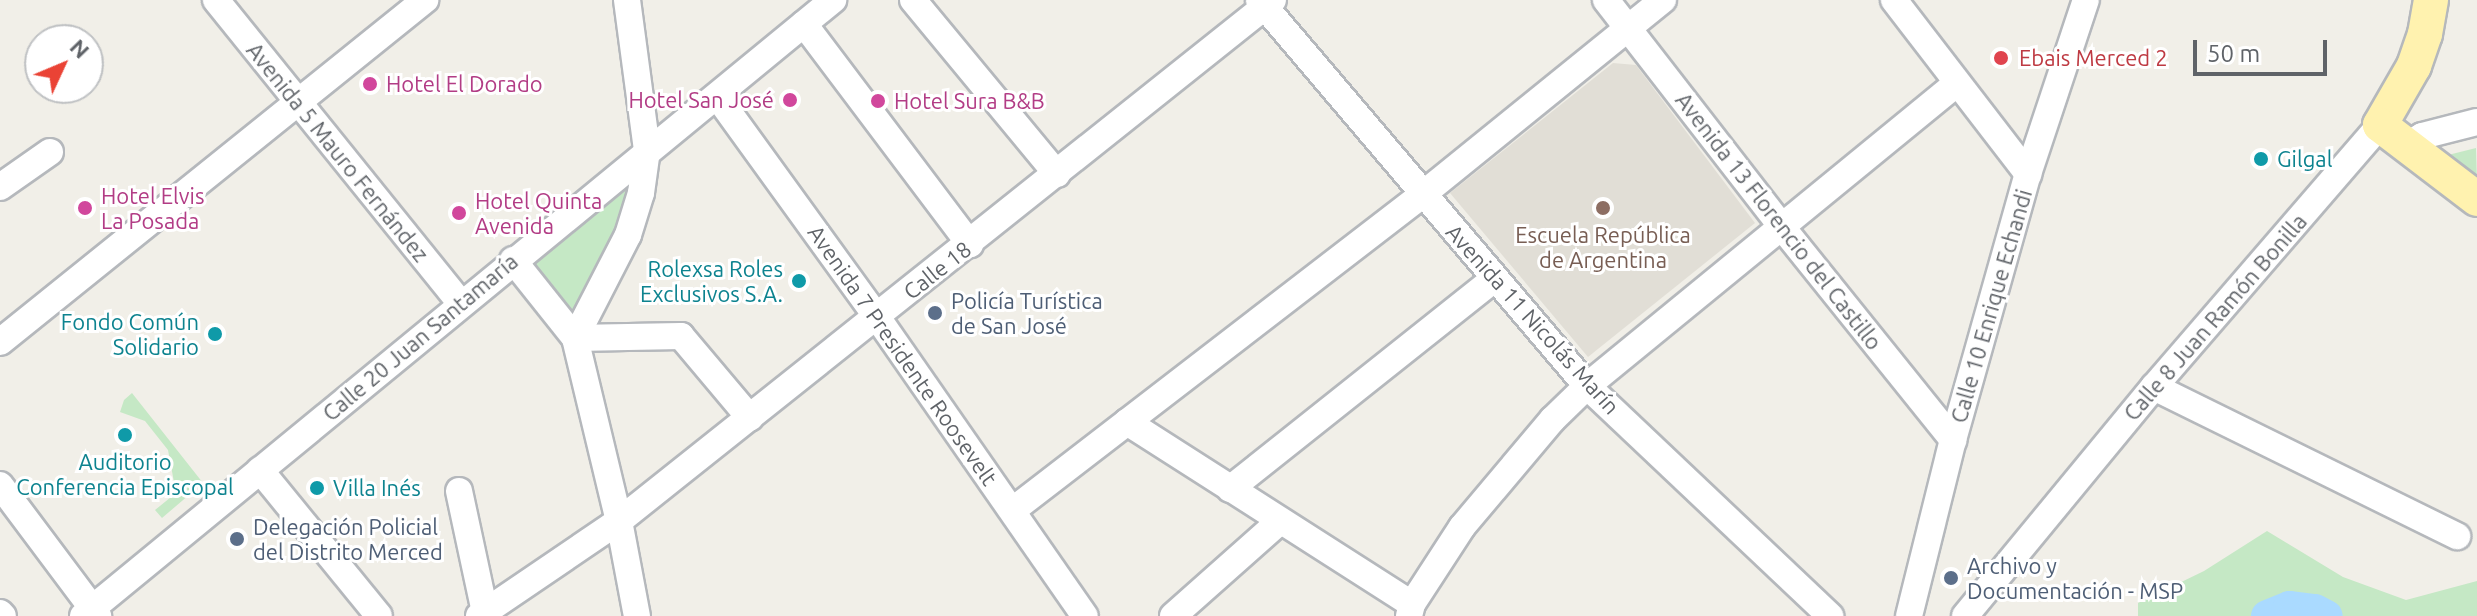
<!DOCTYPE html>
<meta charset="utf-8">
<style>
body{margin:0}
#map{position:relative;width:2477px;height:616px;overflow:hidden;background:#f1efe8;font-family:Ubuntu,sans-serif}
div>[style]{position:absolute}
[style*='--x']{left:calc(var(--x)*1px);top:calc(var(--y)*1px);width:calc(var(--w)*1px);rotate:calc(var(--a)*1deg)}
.education>*{inset:0;background:#e1ded6}
.green>*{inset:0;background:#c5e8c5}
.river>*{height:32px;margin:-16px;padding:0 16px;transform-origin:16px;border-radius:16px;background:#aadaff}
.roads{filter:drop-shadow(2px 0 #b5b8bc) drop-shadow(-2px 0 #b5b8bc) drop-shadow(0 2px #b5b8bc) drop-shadow(0 -2px #b5b8bc)}
.minor>*{height:26px;margin:-13px;padding:0 13px;transform-origin:13px;border-radius:13px;background:#fff}
.major>*{height:34px;margin:-17px;padding:0 17px;transform-origin:17px;border-radius:17px;background:#fff2af}
.dots>*{width:22px;height:22px;translate:-50% -50%;box-sizing:border-box;border:4px solid #fff;border-radius:50%}
span{translate:-50% -50%;white-space:nowrap;text-align:center;line-height:1.15;-webkit-text-stroke:6px #fff;paint-order:stroke}
.health-label{font-size:22px;color:#be3a42}
.left{translate:0 -50%;text-align:left}
.hotel-label{font-size:22px;color:#b23c85}
.right{translate:-100% -50%;text-align:right}
.street-label{font-size:22px;color:#5f6368}
.culture-label{font-size:22px;color:#0d838f}
.education-label{font-size:22px;color:#785e54}
.service-label{font-size:22px;color:#4e5e75}
.north{position:absolute;left:24px;top:24px;width:80px;height:80px;box-sizing:border-box;background:#fff;border:2px solid #bfc1c3;border-radius:50%;rotate:46deg;font-size:22px;font-weight:700;line-height:32px;text-align:center;color:#5f6368}
.north::after{content:'';display:block;margin:auto;width:28px;height:36px;background:#ea4335;clip-path:polygon(50% 0,100% 100%,50% 72%,0 100%)}
.scale{position:absolute;left:2193px;top:40px;width:134px;height:36px;box-sizing:border-box;border:4px solid #5f6368;border-top:0;padding-left:10px;font-size:24px;line-height:28px;white-space:nowrap;color:#5f6368;-webkit-text-stroke:6px #fff;paint-order:stroke}
</style>
<div id="map">
<div class="education">
<div style="clip-path:polygon(1613px 63px,1636px 65px,1755px 223px,1588px 357px,1450px 193px)"></div>
</div>
<div class="green">
<div style="clip-path:polygon(2476px 148px,2477px 184px,2440px 157px)"></div>
<div style="clip-path:polygon(633px 168px,630px 197px,612px 248px,575px 323px,529px 262px)"></div>
<div style="clip-path:polygon(132px 393px,203px 483px,162px 518px,155px 510px,176px 493px,168px 450px,145px 421px,120px 412px,124px 400px)"></div>
<div style="clip-path:polygon(2267px 531px,2343px 577px,2406px 600px,2477px 581px,2477px 616px,2138px 616px,2138px 603px,2204px 571px)"></div>
</div>
<div class="river">
<div style="--x:2267;--y:616;--w:24;--a:-22"></div>
<div style="--x:2289;--y:607;--w:26;--a:7"></div>
<div style="--x:2315;--y:610;--w:13;--a:27"></div>
</div>
<div class="roads">
<div class="minor">
<div style="--x:216;--y:0;--w:390;--a:51.1"></div>
<div style="--x:913;--y:0;--w:226;--a:50.4"></div>
<div style="--x:1259;--y:0;--w:507;--a:49.64"></div>
<div style="--x:1587;--y:386;--w:335;--a:43.4"></div>
<div style="--x:1606;--y:0;--w:286;--a:52.2"></div>
<div style="--x:1781;--y:226;--w:275;--a:51.2"></div>
<div style="--x:1894;--y:0;--w:220;--a:52.4"></div>
<div style="--x:804;--y:24;--w:276;--a:53"></div>
<div style="--x:717;--y:96;--w:273;--a:54.1"></div>
<div style="--x:877;--y:317;--w:364;--a:55.2"></div>
<div style="--x:2405;--y:146;--w:20;--a:-30"></div>
<div style="--x:2422;--y:136;--w:57;--a:-14.3"></div>
<div style="--x:0;--y:187;--w:61;--a:-35"></div>
<div style="--x:513;--y:260;--w:100;--a:51.5"></div>
<div style="--x:575;--y:338;--w:188;--a:76.5"></div>
<div style="--x:619;--y:521;--w:97;--a:79.3"></div>
<div style="--x:575;--y:338;--w:116;--a:-62.8"></div>
<div style="--x:628;--y:235;--w:44;--a:-72.8"></div>
<div style="--x:641;--y:193;--w:43;--a:-82.1"></div>
<div style="--x:647;--y:150;--w:151;--a:-97.6"></div>
<div style="--x:575;--y:338;--w:106;--a:-1.1"></div>
<div style="--x:681;--y:336;--w:107;--a:49.9"></div>
<div style="--x:0;--y:342;--w:546;--a:-38.82"></div>
<div style="--x:2154;--y:387;--w:338;--a:26.2"></div>
<div style="--x:1127;--y:422;--w:338;--a:32.6"></div>
<div style="--x:260;--y:470;--w:188;--a:50.8"></div>
<div style="--x:0;--y:485;--w:164;--a:53.2"></div>
<div style="--x:1230;--y:489;--w:337;--a:-38.5"></div>
<div style="--x:459;--y:491;--w:124;--a:77.9"></div>
<div style="--x:1013;--y:510;--w:516;--a:-37.6"></div>
<div style="--x:1422;--y:195;--w:310;--a:-39"></div>
<div style="--x:0;--y:613;--w:4;--a:45"></div>
<div style="--x:83;--y:616;--w:971;--a:-39.4"></div>
<div style="--x:479;--y:616;--w:169;--a:-34.2"></div>
<div style="--x:619;--y:521;--w:836;--a:-38.54"></div>
<div style="--x:1173;--y:616;--w:142;--a:-41.6"></div>
<div style="--x:1409;--y:616;--w:12;--a:-76"></div>
<div style="--x:1412;--y:604;--w:92;--a:-57"></div>
<div style="--x:1462;--y:527;--w:141;--a:-49.9"></div>
<div style="--x:1553;--y:419;--w:47;--a:-44.1"></div>
<div style="--x:1587;--y:386;--w:477;--a:-39.3"></div>
<div style="--x:1909;--y:616;--w:181;--a:-76"></div>
<div style="--x:1953;--y:440;--w:276;--a:-74.3"></div>
<div style="--x:2028;--y:174;--w:183;--a:-71.6"></div>
<div style="--x:1965;--y:616;--w:297;--a:-50.5"></div>
<div style="--x:2154;--y:387;--w:346;--a:-49.2"></div>
</div>
<div class="major">
<div style="--x:2431;--y:0;--w:35;--a:100"></div>
<div style="--x:2425;--y:34;--w:34;--a:109"></div>
<div style="--x:2414;--y:66;--w:68;--a:120"></div>
<div style="--x:2380;--y:125;--w:122;--a:37.3"></div>
</div>
</div>
<div class="dots">
<div style="left:2001px;top:58px;background:#e0444e"></div>
<div style="left:370px;top:84px;background:#d1479c"></div>
<div style="left:790px;top:100px;background:#d1479c"></div>
<div style="left:878px;top:101px;background:#d1479c"></div>
<div style="left:2261px;top:159px;background:#0f9aa8"></div>
<div style="left:85px;top:208px;background:#d1479c"></div>
<div style="left:1603px;top:208px;background:#8d6e63"></div>
<div style="left:459px;top:213px;background:#d1479c"></div>
<div style="left:799px;top:281px;background:#0f9aa8"></div>
<div style="left:935px;top:313px;background:#5c6f8a"></div>
<div style="left:215px;top:334px;background:#0f9aa8"></div>
<div style="left:125px;top:435px;background:#0f9aa8"></div>
<div style="left:317px;top:488px;background:#0f9aa8"></div>
<div style="left:237px;top:539px;background:#5c6f8a"></div>
<div style="left:1951px;top:578px;background:#5c6f8a"></div>
</div>
<div class="health-label">
<span class="left" style="left:2019px;top:58px">Ebais Merced 2</span>
</div>
<div class="hotel-label">
<span class="left" style="left:386px;top:84px">Hotel El Dorado</span>
<span class="right" style="left:774px;top:100px">Hotel San José</span>
<span class="left" style="left:894px;top:101px">Hotel Sura B&amp;B</span>
<span class="left" style="left:101px;top:208px">Hotel Elvis<br>La Posada</span>
<span class="left" style="left:475px;top:213px">Hotel Quinta<br>Avenida</span>
</div>
<div class="street-label">
<span style="left:338px;top:152px;rotate:51deg">Avenida 5 Mauro Fernández</span>
<span style="left:1779px;top:221px;rotate:52deg">Avenida 13 Florencio del Castillo</span>
<span style="left:937px;top:270px;rotate:-38deg">Calle 18</span>
<span style="left:1991px;top:306px;rotate:-74deg">Calle 10 Enrique Echandi</span>
<span style="left:2215px;top:317px;rotate:-49deg">Calle 8 Juan Ramón Bonilla</span>
<span style="left:1533px;top:319px;rotate:48deg">Avenida 11 Nicolás Marín</span>
<span style="left:420px;top:337px;rotate:-40deg">Calle 20 Juan Santamaría</span>
<span style="left:903px;top:355px;rotate:55deg">Avenida 7 Presidente Roosevelt</span>
</div>
<div class="culture-label">
<span class="left" style="left:2277px;top:159px">Gilgal</span>
<span class="right" style="left:783px;top:281px">Rolexsa Roles<br>Exclusivos S.A.</span>
<span class="right" style="left:199px;top:334px">Fondo Común<br>Solidario</span>
<span style="left:125px;top:474px">Auditorio<br>Conferencia Episcopal</span>
<span class="left" style="left:333px;top:488px">Villa Inés</span>
</div>
<div class="education-label">
<span style="left:1603px;top:247px">Escuela República<br>de Argentina</span>
</div>
<div class="service-label">
<span class="left" style="left:951px;top:313px">Policía Turística<br>de San José</span>
<span class="left" style="left:253px;top:539px">Delegación Policial<br>del Distrito Merced</span>
<span class="left" style="left:1967px;top:578px">Archivo y<br>Documentación - MSP</span>
</div>
<div class="north">N</div>
<div class="scale">50 m</div>
</div>
